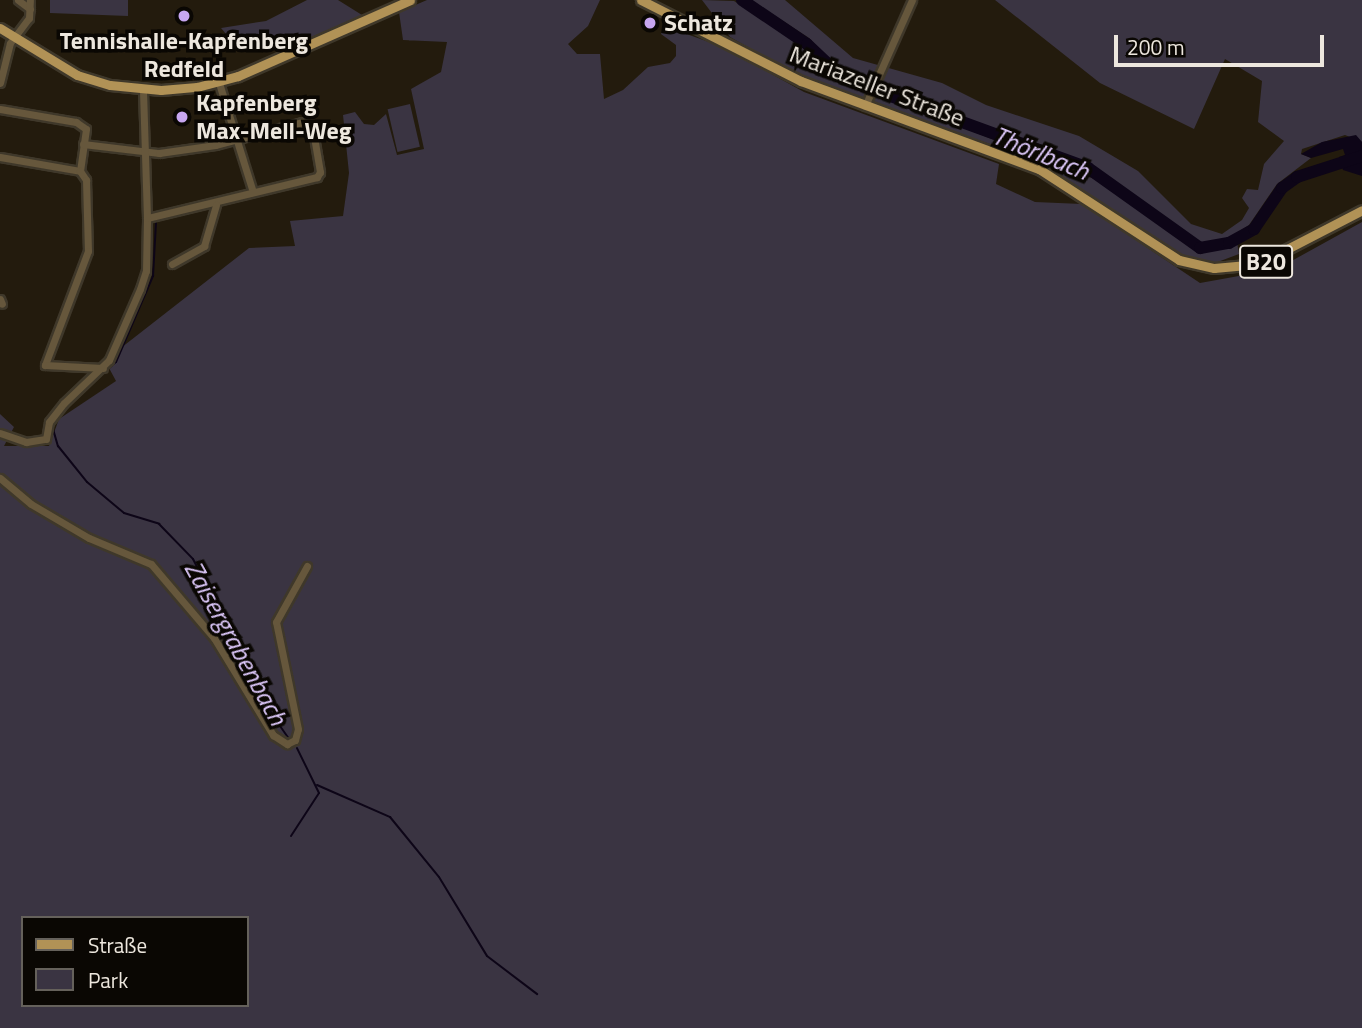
<!DOCTYPE html>
<meta charset="utf-8">
<style>
body{margin:0}
#map{position:relative;width:1362px;height:1028px;overflow:hidden;background:#231b0d;font-family:"Titillium Web",sans-serif}
div>[style]{position:absolute}
[style*='--x']{left:calc(var(--x)*1px);top:calc(var(--y)*1px);width:calc(var(--w)*1px);rotate:calc(var(--a)*1deg)}
.green>*{inset:0;background:#3a3442;transform-origin:0 0}
.water>*{inset:0;background:#0d0517}
.stream>*{height:2px;margin:-1px;padding:0 1px;transform-origin:1px;border-radius:1px;background:#0d0517}
.river>*{height:12px;margin:-6px;padding:0 6px;transform-origin:6px;border-radius:6px;background:#0d0517}
.roads{filter:drop-shadow(2px 0 #3f382a) drop-shadow(-2px 0 #3f382a) drop-shadow(0 2px #3f382a) drop-shadow(0 -2px #3f382a)}
.minor>*{height:7px;margin:-3.5px;padding:0 3.5px;transform-origin:3.5px;border-radius:3.5px;background:#66573c}
.major>*{height:9px;margin:-4.5px;padding:0 4.5px;transform-origin:4.5px;border-radius:4.5px;background:#b19256}
.dots>*{width:19px;height:19px;translate:-50% -50%;box-sizing:border-box;border:4px solid #0a0703;border-radius:50%}
span{translate:-50% -50%;white-space:nowrap;text-align:center;line-height:1.15;-webkit-text-stroke:7px #0a0703;paint-order:stroke}
.shield-label span{padding:2px 5px;background:#0a0703;border:2px solid;border-radius:5px;-webkit-text-stroke-width:0}
.shield-label{font-size:23px;color:#ede7de;font-weight:700}
.poi-label{font-size:24px;color:#ede7de;font-weight:700}
.left{translate:0 -50%;text-align:left}
.street-label{font-size:24px;color:#ede7de}
.water-label{font-size:26px;color:#dec9fb;font-style:italic}
.legend{position:absolute;left:21px;top:916px;width:228px;height:91px;box-sizing:border-box;background:#0a0703;border:2px solid #65615b;margin:0;padding:9px 12px;list-style:none;font-size:21px;color:#ede7de}
.legend li{display:flex;align-items:center;gap:14px;height:35px}
.legend b{width:35px;border:2px solid #65615b}
.scale{position:absolute;left:1114px;top:35px;width:210px;height:32px;box-sizing:border-box;border:4px solid #ede7de;border-top:0;padding-left:9px;font-size:21px;line-height:24px;white-space:nowrap;color:#ede7de;-webkit-text-stroke:5px #0a0703;paint-order:stroke}
</style>
<div id="map">
<div class="green">
<div style="clip-path:polygon(50px 0,128px 0,128px 16px,50px 13px)"></div>
<div style="clip-path:polygon(307px 0,338px 0,362px 15px,282px 50px,264px 38px,236px 46px,221px 28px,266px 21px)"></div>
<div style="clip-path:polygon(evenodd,427px 0,600px 0,588px 26px,568px 44px,577px 54px,600px 54px,604px 99px,623px 90px,648px 67px,670px 63px,676px 56px,676px 45px,661px 34px,664px 26px,723px 47px,804px 92px,999px 164px,996px 184px,1035px 202px,1082px 204px,1200px 283px,1277px 269px,1362px 222px,1362px 1028px,0 1028px,0 414px,14px 427px,4px 446px,49px 446px,59px 419px,116px 381px,109px 368px,117px 351px,249px 248px,295px 246px,290px 221px,343px 216px,349px 173px,343px 115px,355px 112px,364px 124px,374px 125px,386px 114px,397px 155px,424px 149px,411px 89px,441px 72px,447px 42px,403px 40px,399px 12px,427px 0,23px 918px,247px 918px,247px 1005px,23px 1005px,23px 918px)"></div>
<div style="clip-path:polygon(702px 0,734px 1px,790px 36px,843px 81px,1107px 184px,1194px 249px,1212px 251px,1237px 242px,1239px 254px,1215px 263px,1184px 257px,1058px 174px,1013px 152px,810px 82px,730px 37px)"></div>
<div style="clip-path:polygon(751px 0,785px 0,853px 58px,942px 83px,986px 105px,1079px 136px,1138px 171px,1191px 224px,1222px 234px,1242px 220px,1249px 208px,1242px 198px,1247px 189px,1258px 190px,1264px 164px,1284px 141px,1258px 122px,1262px 81px,1225px 59px,1194px 129px,1100px 83px,995px 0,1362px 0,1362px 142px,1345px 135px,1302px 149px,1301px 154px,1311px 158px,1277px 184px,1249px 225px,1228px 239px,1203px 244px,1099px 170px,844px 75px,809px 38px)"></div>
<div style="left:410px;top:104px;width:44px;height:23px;rotate:77deg"></div>
</div>
<div class="water">
<div style="clip-path:polygon(1356px 135px,1362px 142px,1362px 176px,1343px 170px,1339px 157px,1345px 155px,1343px 149px,1311px 158px,1301px 154px,1322px 142px)"></div>
</div>
<div class="stream">
<div style="--x:63;--y:409;--w:71;--a:-41.6"></div>
<div style="--x:116;--y:362;--w:94;--a:-66.7"></div>
<div style="--x:153;--y:276;--w:53;--a:-86.8"></div>
<div style="--x:56;--y:419;--w:10;--a:107"></div>
<div style="--x:53;--y:429;--w:18;--a:74"></div>
<div style="--x:58;--y:446;--w:46;--a:51.1"></div>
<div style="--x:87;--y:482;--w:48;--a:40"></div>
<div style="--x:124;--y:513;--w:37;--a:17"></div>
<div style="--x:159;--y:524;--w:49;--a:45.8"></div>
<div style="--x:193;--y:559;--w:176;--a:63"></div>
<div style="--x:273;--y:716;--w:29;--a:55"></div>
<div style="--x:317;--y:785;--w:80;--a:23.7"></div>
<div style="--x:390;--y:817;--w:77;--a:50.8"></div>
<div style="--x:439;--y:877;--w:92;--a:58.7"></div>
<div style="--x:487;--y:956;--w:63;--a:37.2"></div>
<div style="--x:291;--y:836;--w:51;--a:-56.9"></div>
<div style="--x:319;--y:793;--w:50;--a:-116.1"></div>
</div>
<div class="river">
<div style="--x:742;--y:0;--w:78;--a:34.1"></div>
<div style="--x:807;--y:44;--w:51;--a:43.4"></div>
<div style="--x:844;--y:79;--w:260;--a:20"></div>
<div style="--x:1088;--y:168;--w:138;--a:35.5"></div>
<div style="--x:1200;--y:248;--w:29;--a:-10"></div>
<div style="--x:1229;--y:243;--w:29;--a:-29"></div>
<div style="--x:1254;--y:229;--w:50;--a:-55.7"></div>
<div style="--x:1282;--y:188;--w:19;--a:-36"></div>
<div style="--x:1297;--y:177;--w:68;--a:-17.9"></div>
</div>
<div class="roads">
<div class="minor">
<div style="--x:18;--y:0;--w:15;--a:37"></div>
<div style="--x:0;--y:83;--w:41;--a:-76"></div>
<div style="--x:10;--y:43;--w:31;--a:-53"></div>
<div style="--x:29;--y:18;--w:18;--a:-87"></div>
<div style="--x:219;--y:83;--w:114;--a:72.7"></div>
<div style="--x:865;--y:106;--w:116;--a:-66.1"></div>
<div style="--x:0;--y:109;--w:77;--a:9.7"></div>
<div style="--x:76;--y:122;--w:12;--a:35"></div>
<div style="--x:86;--y:129;--w:42;--a:98.1"></div>
<div style="--x:83;--y:144;--w:77;--a:6.8"></div>
<div style="--x:159;--y:153;--w:57;--a:-8.1"></div>
<div style="--x:215;--y:145;--w:90;--a:-14.8"></div>
<div style="--x:302;--y:122;--w:10;--a:17"></div>
<div style="--x:312;--y:125;--w:48;--a:80.3"></div>
<div style="--x:320;--y:172;--w:6;--a:121"></div>
<div style="--x:317;--y:177;--w:175;--a:166.4"></div>
<div style="--x:0;--y:157;--w:81;--a:9.9"></div>
<div style="--x:80;--y:171;--w:11;--a:56"></div>
<div style="--x:86;--y:180;--w:71;--a:88.4"></div>
<div style="--x:88;--y:251;--w:122;--a:110.7"></div>
<div style="--x:45;--y:365;--w:58;--a:3"></div>
<div style="--x:172;--y:264;--w:37;--a:-29"></div>
<div style="--x:204;--y:246;--w:43;--a:-73.7"></div>
<div style="--x:0;--y:299;--w:5;--a:68"></div>
<div style="--x:0;--y:433;--w:28;--a:19"></div>
<div style="--x:26;--y:442;--w:20;--a:-9"></div>
<div style="--x:46;--y:439;--w:17;--a:-80"></div>
<div style="--x:49;--y:422;--w:24;--a:-52"></div>
<div style="--x:64;--y:403;--w:62;--a:-43.7"></div>
<div style="--x:109;--y:360;--w:77;--a:-66.4"></div>
<div style="--x:140;--y:289;--w:19;--a:-72"></div>
<div style="--x:146;--y:271;--w:53;--a:-88.9"></div>
<div style="--x:147;--y:218;--w:128;--a:-91.8"></div>
<div style="--x:0;--y:478;--w:40;--a:40"></div>
<div style="--x:31;--y:504;--w:67;--a:30.4"></div>
<div style="--x:89;--y:538;--w:67;--a:22.8"></div>
<div style="--x:151;--y:564;--w:97;--a:49.6"></div>
<div style="--x:214;--y:638;--w:114;--a:58.7"></div>
<div style="--x:273;--y:735;--w:17;--a:33"></div>
<div style="--x:287;--y:744;--w:9;--a:-27"></div>
<div style="--x:295;--y:740;--w:11;--a:-75"></div>
<div style="--x:298;--y:729;--w:109;--a:-101.6"></div>
<div style="--x:276;--y:622;--w:64;--a:-61"></div>
</div>
<div class="major">
<div style="--x:641;--y:0;--w:179;--a:26.9"></div>
<div style="--x:801;--y:81;--w:254;--a:20.3"></div>
<div style="--x:1039;--y:169;--w:167;--a:33"></div>
<div style="--x:1179;--y:260;--w:36;--a:13"></div>
<div style="--x:1214;--y:268;--w:44;--a:-5.2"></div>
<div style="--x:1258;--y:264;--w:117;--a:-27.4"></div>
<div style="--x:0;--y:28;--w:90;--a:31.4"></div>
<div style="--x:77;--y:75;--w:34;--a:17"></div>
<div style="--x:110;--y:85;--w:51;--a:5.6"></div>
<div style="--x:161;--y:90;--w:36;--a:-5"></div>
<div style="--x:197;--y:87;--w:42;--a:-15"></div>
<div style="--x:238;--y:76;--w:188;--a:-23.8"></div>
</div>
</div>
<div class="dots">
<div style="left:184px;top:16px;background:#c7a6f0"></div>
<div style="left:650px;top:23px;background:#c7a6f0"></div>
<div style="left:182px;top:117px;background:#c7a6f0"></div>
</div>
<div class="shield-label">
<span style="left:1266px;top:262px">B20</span>
</div>
<div class="poi-label">
<span class="left" style="left:664px;top:23px">Schatz</span>
<span style="left:184px;top:55px">Tennishalle-Kapfenberg<br>Redfeld</span>
<span class="left" style="left:196px;top:117px">Kapfenberg<br>Max-Mell-Weg</span>
</div>
<div class="street-label">
<span style="left:877px;top:86px;rotate:21deg">Mariazeller Straße</span>
</div>
<div class="water-label">
<span style="left:1041px;top:153px;rotate:22deg">Thörlbach</span>
<span style="left:236px;top:643px;rotate:61deg">Zaisergrabenbach</span>
</div>
<ul class="legend">
<li><b style="height:9px;background:#b19256"></b>Straße</li>
<li><b style="height:19px;background:#3a3442"></b>Park</li>
</ul>
<div class="scale">200 m</div>
</div>
